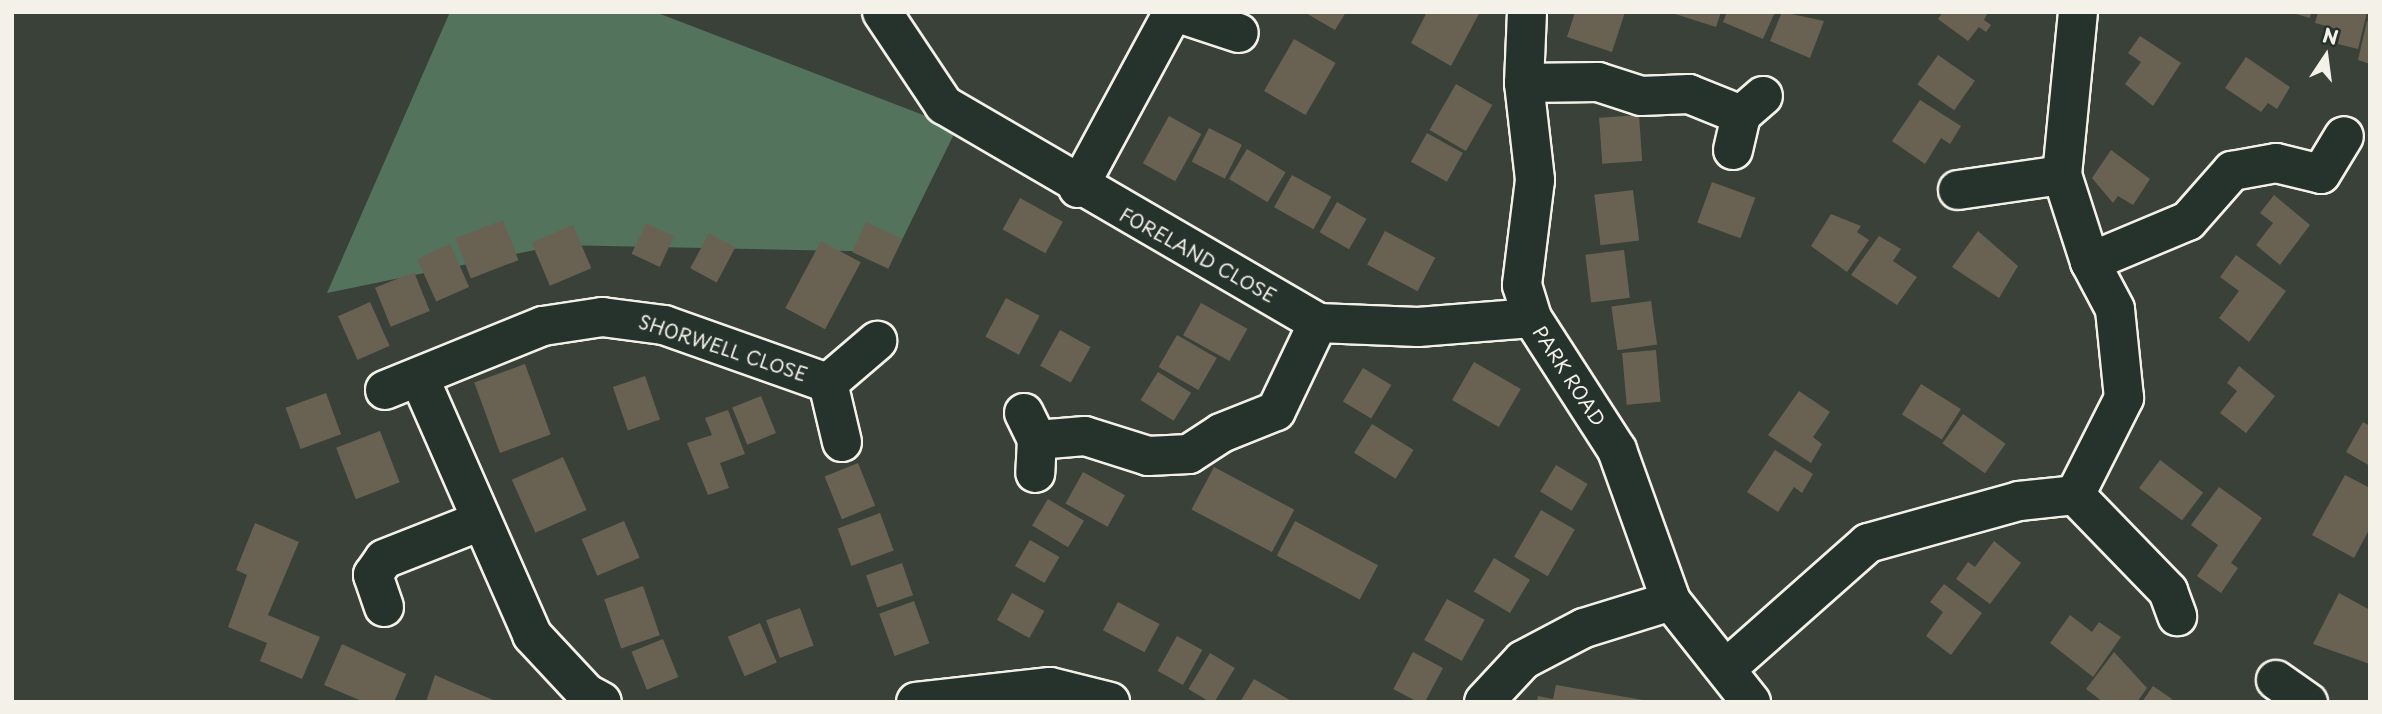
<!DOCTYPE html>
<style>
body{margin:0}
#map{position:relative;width:2382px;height:714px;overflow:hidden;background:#3a4138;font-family:"Playpen Sans",sans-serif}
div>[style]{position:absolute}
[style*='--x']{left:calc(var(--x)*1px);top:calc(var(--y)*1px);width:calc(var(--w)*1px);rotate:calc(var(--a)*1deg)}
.green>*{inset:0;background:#54735d}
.building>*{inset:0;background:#696252;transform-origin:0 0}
.roads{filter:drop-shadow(2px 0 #f4f1e8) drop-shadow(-2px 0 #f4f1e8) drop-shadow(0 2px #f4f1e8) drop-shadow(0 -2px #f4f1e8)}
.minor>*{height:38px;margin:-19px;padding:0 19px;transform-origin:19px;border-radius:19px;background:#26332d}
span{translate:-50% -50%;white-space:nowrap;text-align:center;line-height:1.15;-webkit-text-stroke:5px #26332d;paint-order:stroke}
.street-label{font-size:19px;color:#f4f1e8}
.frame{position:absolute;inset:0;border:14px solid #f4f1e8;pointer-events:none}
.north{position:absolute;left:2291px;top:21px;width:70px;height:70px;-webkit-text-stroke:5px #26332d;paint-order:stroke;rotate:13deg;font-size:19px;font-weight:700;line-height:28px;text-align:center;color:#f4f1e8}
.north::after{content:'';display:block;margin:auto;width:24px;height:32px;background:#f4f1e8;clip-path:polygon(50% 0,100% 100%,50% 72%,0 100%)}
</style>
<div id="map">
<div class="green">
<div style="clip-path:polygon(450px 12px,655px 12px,957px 128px,896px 252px,559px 245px,327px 293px)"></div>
</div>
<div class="building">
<div style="clip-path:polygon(1304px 12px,1346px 12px,1335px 30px)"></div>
<div style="clip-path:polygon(1427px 12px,1480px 12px,1451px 66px,1411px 43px)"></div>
<div style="clip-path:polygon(1575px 12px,1625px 12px,1612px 52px,1567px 37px)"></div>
<div style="clip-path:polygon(1669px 12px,1721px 12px,1716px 27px)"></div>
<div style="clip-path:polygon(1727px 12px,1775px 12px,1763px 39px,1723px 22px)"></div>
<div style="clip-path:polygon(1782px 12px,1824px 21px,1810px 58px,1770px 41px)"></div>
<div style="clip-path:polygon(1943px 12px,1988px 12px,1984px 20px,1991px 25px,1986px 32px,1979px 27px,1968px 41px,1938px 19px)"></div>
<div style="clip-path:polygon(2289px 12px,2311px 12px,2310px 18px)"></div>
<div style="clip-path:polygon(2318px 12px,2367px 12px,2358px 49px,2338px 44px,2341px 30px,2315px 23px)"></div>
<div style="clip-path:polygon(2367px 21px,2370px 22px,2370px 64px,2358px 60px)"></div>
<div style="clip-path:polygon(2140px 36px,2181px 63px,2153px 106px,2125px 84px,2141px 62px,2128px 53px)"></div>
<div style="left:1294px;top:39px;width:48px;height:60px;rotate:30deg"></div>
<div style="left:1938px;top:55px;width:45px;height:36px;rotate:35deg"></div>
<div style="clip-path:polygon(2246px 57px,2290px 87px,2277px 109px,2268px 103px,2261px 112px,2225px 88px)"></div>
<div style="left:1456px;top:84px;width:42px;height:53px;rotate:30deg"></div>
<div style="clip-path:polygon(1920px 100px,1961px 126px,1950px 144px,1941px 138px,1925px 164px,1892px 141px)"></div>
<div style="left:1639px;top:115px;width:46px;height:40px;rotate:86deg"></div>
<div style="left:1169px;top:116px;width:37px;height:54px;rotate:29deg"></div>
<div style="left:1209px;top:128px;width:37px;height:38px;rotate:27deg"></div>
<div style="left:1427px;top:133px;width:41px;height:33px;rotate:29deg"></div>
<div style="left:1247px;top:149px;width:45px;height:35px;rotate:31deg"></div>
<div style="clip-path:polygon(2111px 150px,2150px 179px,2133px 205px,2118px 196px,2113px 203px,2092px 178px)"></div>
<div style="left:1292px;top:175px;width:45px;height:37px;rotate:29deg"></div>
<div style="left:1712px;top:182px;width:46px;height:43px;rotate:20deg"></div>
<div style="left:1633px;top:190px;width:51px;height:39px;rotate:83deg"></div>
<div style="clip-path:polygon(2274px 195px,2310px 225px,2280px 265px,2256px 245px,2273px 223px,2260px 213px)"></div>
<div style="left:1020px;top:198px;width:49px;height:36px;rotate:29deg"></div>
<div style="left:1337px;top:202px;width:34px;height:35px;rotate:30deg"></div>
<div style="clip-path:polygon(1831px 214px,1861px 226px,1857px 232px,1869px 240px,1847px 272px,1811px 246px)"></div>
<div style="left:503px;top:220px;width:43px;height:51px;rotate:69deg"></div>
<div style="left:866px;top:222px;width:40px;height:33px;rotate:25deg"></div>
<div style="left:646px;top:223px;width:31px;height:34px;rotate:25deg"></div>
<div style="left:573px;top:225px;width:47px;height:45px;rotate:67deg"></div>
<div style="left:1385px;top:231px;width:57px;height:38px;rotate:28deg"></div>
<div style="clip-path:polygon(1978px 231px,2018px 266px,1999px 298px,1952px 267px)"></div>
<div style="left:709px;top:233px;width:30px;height:40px;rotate:28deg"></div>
<div style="clip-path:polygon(1879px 236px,1901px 249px,1893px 261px,1917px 277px,1897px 305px,1851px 275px)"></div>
<div style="left:821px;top:241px;width:45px;height:76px;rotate:28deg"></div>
<div style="left:450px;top:244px;width:47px;height:36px;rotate:66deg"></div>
<div style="left:1624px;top:250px;width:48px;height:39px;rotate:83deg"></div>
<div style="clip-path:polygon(2236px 255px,2286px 291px,2249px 342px,2219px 318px,2239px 291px,2220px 277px)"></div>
<div style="left:414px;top:272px;width:42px;height:42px;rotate:68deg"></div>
<div style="left:1006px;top:298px;width:38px;height:44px;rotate:28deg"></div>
<div style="left:1651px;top:301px;width:44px;height:40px;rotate:82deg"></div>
<div style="left:370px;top:302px;width:48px;height:35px;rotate:66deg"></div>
<div style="left:1201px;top:303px;width:53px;height:37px;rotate:29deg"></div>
<div style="left:1060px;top:330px;width:35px;height:41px;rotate:29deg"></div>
<div style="left:1177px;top:335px;width:46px;height:37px;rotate:30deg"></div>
<div style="left:1656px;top:350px;width:52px;height:34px;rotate:85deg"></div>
<div style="left:1474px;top:362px;width:54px;height:44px;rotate:30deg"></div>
<div style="left:525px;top:364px;width:75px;height:54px;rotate:70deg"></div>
<div style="clip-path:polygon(2239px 366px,2275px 396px,2246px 433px,2220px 413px,2237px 391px,2227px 383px)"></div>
<div style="left:1363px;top:368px;width:33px;height:39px;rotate:31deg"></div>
<div style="left:1158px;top:372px;width:39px;height:33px;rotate:32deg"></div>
<div style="left:645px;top:376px;width:46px;height:34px;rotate:71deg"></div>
<div style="left:1921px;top:384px;width:47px;height:36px;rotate:32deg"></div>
<div style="clip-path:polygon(1799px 391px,1830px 412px,1813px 437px,1822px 444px,1811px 463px,1768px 435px)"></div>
<div style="left:326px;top:393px;width:44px;height:43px;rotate:70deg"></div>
<div style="left:761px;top:396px;width:40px;height:31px;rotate:68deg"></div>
<div style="clip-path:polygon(728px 410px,745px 454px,720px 463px,729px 488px,708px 495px,687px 443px,712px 435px,705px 418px)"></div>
<div style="left:1963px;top:414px;width:52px;height:36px;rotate:35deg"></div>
<div style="clip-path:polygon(2363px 422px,2370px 426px,2370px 466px,2346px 452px)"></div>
<div style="left:1372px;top:424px;width:49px;height:34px;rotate:32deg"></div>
<div style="left:380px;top:431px;width:55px;height:47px;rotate:69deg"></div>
<div style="clip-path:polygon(1775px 450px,1813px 474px,1802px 493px,1794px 487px,1778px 512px,1747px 492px)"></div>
<div style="left:563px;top:457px;width:58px;height:56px;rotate:66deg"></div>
<div style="left:2160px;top:460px;width:54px;height:35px;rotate:37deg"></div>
<div style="left:858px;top:463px;width:46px;height:36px;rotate:68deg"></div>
<div style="left:1556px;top:465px;width:37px;height:31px;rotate:31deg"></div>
<div style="left:1214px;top:467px;width:91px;height:48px;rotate:28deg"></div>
<div style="left:1083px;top:472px;width:48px;height:36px;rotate:29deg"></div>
<div style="clip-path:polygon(2345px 475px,2370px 488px,2370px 528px,2354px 558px,2312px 535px)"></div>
<div style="clip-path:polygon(2219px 487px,2262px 518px,2231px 563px,2238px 568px,2221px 593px,2197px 576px,2218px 545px,2191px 525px)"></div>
<div style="left:1048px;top:499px;width:42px;height:31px;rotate:31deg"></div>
<div style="left:1541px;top:510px;width:39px;height:54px;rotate:30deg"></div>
<div style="left:880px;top:513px;width:40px;height:45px;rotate:70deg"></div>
<div style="left:624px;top:521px;width:40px;height:46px;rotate:67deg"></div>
<div style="left:1295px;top:521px;width:94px;height:39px;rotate:28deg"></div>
<div style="clip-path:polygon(255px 523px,299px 542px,268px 615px,320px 637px,302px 679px,260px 661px,267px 643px,228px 627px,247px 575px,236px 570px)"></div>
<div style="left:1030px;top:540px;width:34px;height:30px;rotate:30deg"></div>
<div style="clip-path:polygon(1994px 541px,2021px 563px,1990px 604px,1956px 579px,1968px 562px,1975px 567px)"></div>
<div style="left:1494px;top:558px;width:42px;height:39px;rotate:31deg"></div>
<div style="left:902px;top:563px;width:34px;height:38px;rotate:71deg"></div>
<div style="clip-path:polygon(1944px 584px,1982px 613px,1951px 655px,1926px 636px,1943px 612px,1930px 602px)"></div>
<div style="left:643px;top:586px;width:52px;height:41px;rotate:71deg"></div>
<div style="left:1012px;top:593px;width:37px;height:31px;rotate:29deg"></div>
<div style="clip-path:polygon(2339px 593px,2370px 610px,2370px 664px,2313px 644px)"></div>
<div style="left:1447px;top:599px;width:43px;height:47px;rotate:29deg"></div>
<div style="left:914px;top:601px;width:45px;height:37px;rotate:70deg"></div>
<div style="left:1118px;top:602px;width:47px;height:32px;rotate:28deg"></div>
<div style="left:800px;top:608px;width:40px;height:36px;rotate:70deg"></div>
<div style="clip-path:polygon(2070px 615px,2092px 632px,2099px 622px,2121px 637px,2093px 677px,2050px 643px)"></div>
<div style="left:760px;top:623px;width:43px;height:35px;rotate:67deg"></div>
<div style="left:1177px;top:636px;width:29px;height:40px;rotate:29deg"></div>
<div style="left:663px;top:639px;width:41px;height:34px;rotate:68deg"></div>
<div style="clip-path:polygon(342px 644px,406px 674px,394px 702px,364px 702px,324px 685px)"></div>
<div style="left:1413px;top:652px;width:34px;height:42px;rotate:28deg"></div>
<div style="clip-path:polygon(2114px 652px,2147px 688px,2137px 702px,2103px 702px,2086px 689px)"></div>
<div style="left:1210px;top:653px;width:29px;height:42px;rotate:31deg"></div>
<div style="clip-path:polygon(435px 675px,453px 683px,498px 702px,426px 702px)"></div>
<div style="clip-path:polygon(1254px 679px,1293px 702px,1240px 702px)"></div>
<div style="clip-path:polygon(1556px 685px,1643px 700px,1643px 702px,1537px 702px,1538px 696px,1553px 699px)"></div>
<div style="clip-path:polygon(2153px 686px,2172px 699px,2170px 702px,2142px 702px)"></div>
</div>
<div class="roads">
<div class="minor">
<div style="--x:882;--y:12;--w:112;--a:56.3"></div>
<div style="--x:944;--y:105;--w:433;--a:30.2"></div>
<div style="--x:1318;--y:323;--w:100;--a:2.3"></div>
<div style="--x:1418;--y:327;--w:114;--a:-4.5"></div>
<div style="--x:1175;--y:12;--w:67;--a:18.2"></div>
<div style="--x:1527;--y:12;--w:71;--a:92.4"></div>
<div style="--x:1524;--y:83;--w:98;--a:83.5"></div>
<div style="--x:1535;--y:180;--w:106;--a:97.1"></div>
<div style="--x:1522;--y:285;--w:34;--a:73"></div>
<div style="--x:1532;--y:318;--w:157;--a:57.2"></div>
<div style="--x:1617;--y:450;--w:160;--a:70.3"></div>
<div style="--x:1671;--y:601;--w:129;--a:51.6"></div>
<div style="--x:1524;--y:83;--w:74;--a:-0.8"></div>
<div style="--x:1598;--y:82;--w:45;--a:18"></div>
<div style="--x:1641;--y:96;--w:48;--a:-2.4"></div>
<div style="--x:1689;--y:94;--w:56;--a:22"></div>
<div style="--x:1733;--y:150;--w:36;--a:-77"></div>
<div style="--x:1741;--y:115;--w:29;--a:-41"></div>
<div style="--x:1078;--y:188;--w:200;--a:-61.6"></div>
<div style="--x:1958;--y:190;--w:105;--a:-8.2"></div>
<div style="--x:2090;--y:262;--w:106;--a:-22.7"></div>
<div style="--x:2188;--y:221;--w:67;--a:-48.7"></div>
<div style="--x:2232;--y:171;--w:45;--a:-10.3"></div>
<div style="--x:2276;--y:163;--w:46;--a:13.7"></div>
<div style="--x:2321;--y:174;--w:44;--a:-58.8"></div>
<div style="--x:419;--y:377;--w:282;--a:66.3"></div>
<div style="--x:532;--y:635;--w:79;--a:47"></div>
<div style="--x:586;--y:693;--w:18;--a:29"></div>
<div style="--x:385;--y:390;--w:170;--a:-22.1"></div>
<div style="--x:543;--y:326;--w:60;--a:-8.7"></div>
<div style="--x:602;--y:317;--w:63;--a:7.4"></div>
<div style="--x:664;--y:325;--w:174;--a:19.5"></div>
<div style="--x:1024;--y:413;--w:30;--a:64"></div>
<div style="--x:1037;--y:440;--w:33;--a:93"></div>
<div style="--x:1037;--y:440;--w:48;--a:-4.8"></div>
<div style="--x:1085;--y:436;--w:66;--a:17.6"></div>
<div style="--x:1148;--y:456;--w:41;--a:-2.8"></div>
<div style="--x:1189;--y:454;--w:38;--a:-33"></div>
<div style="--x:1221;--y:433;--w:59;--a:-21.8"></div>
<div style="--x:1276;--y:411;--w:98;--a:-64.5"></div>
<div style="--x:842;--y:442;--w:61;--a:-103.3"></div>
<div style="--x:828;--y:383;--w:65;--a:-40.6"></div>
<div style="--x:2075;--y:495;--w:109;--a:-63.2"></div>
<div style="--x:2124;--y:398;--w:89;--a:-95.8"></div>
<div style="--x:2115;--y:309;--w:53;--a:-118"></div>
<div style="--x:2090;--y:262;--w:91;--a:-107.8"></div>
<div style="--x:2062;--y:175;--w:164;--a:-84.4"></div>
<div style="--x:384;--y:607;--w:34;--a:-109"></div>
<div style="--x:373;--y:575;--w:19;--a:-55"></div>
<div style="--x:384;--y:559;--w:101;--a:-21.5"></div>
<div style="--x:1728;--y:667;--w:187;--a:-41.5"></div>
<div style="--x:1868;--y:543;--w:157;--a:-15.5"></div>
<div style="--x:2019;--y:501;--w:56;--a:-6.1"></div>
<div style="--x:2075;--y:495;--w:134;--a:45.9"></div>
<div style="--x:2168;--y:591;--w:27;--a:70"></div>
<div style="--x:2276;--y:680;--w:39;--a:35"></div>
<div style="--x:916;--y:702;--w:135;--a:-6.4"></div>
<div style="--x:1050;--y:687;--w:62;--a:14"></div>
<div style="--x:1484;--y:702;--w:57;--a:-47.1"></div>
<div style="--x:1523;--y:660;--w:69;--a:-27.7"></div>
<div style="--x:1584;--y:628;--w:91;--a:-17.2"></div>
</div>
</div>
<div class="street-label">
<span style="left:1198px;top:255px;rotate:29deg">FORELAND CLOSE</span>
<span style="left:723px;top:348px;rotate:18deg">SHORWELL CLOSE</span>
<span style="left:1569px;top:376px;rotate:57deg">PARK ROAD</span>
</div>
<div class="frame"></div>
<div class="north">N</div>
</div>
